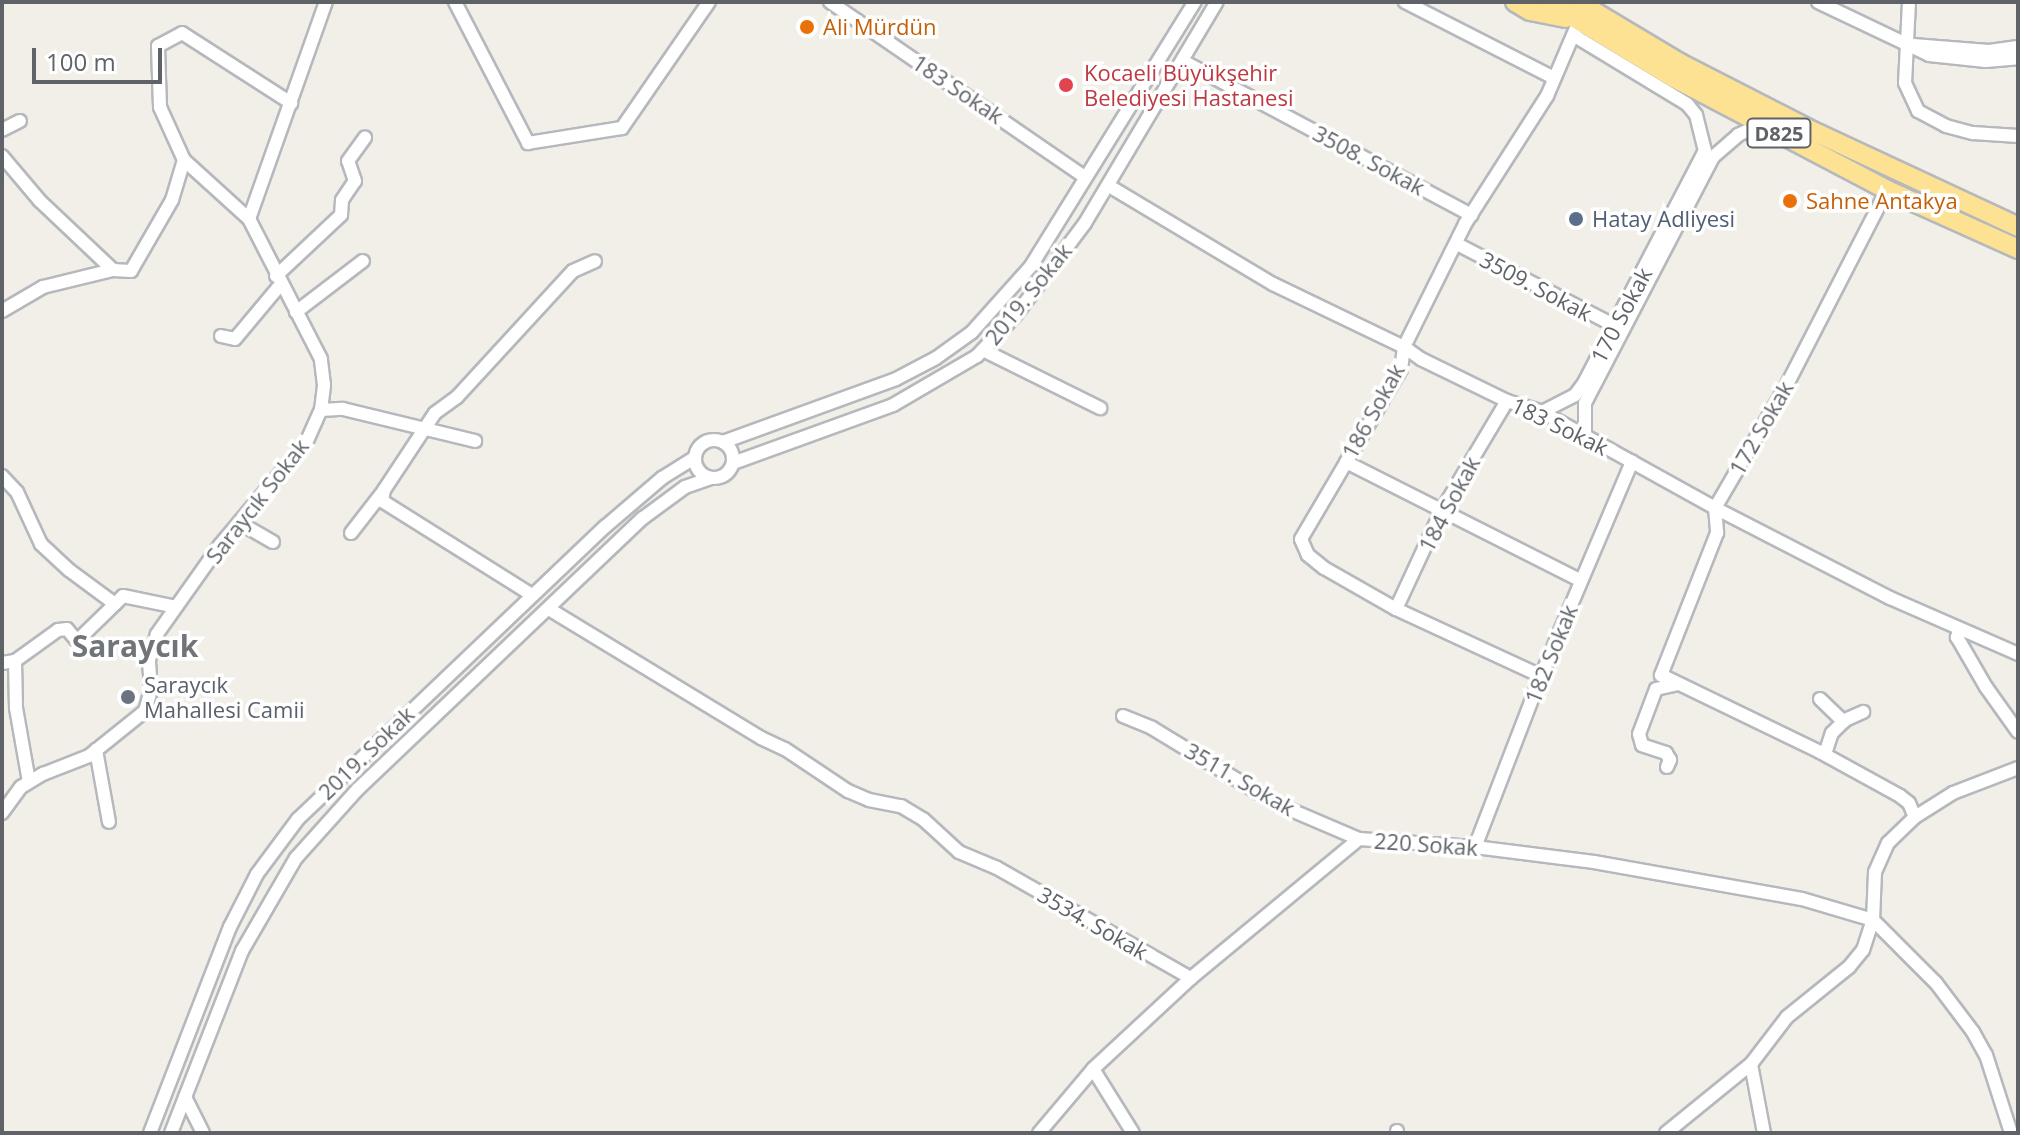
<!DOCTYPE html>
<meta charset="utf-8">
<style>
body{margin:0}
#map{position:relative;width:2020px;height:1135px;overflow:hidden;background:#f1efe8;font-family:"Open Sans",sans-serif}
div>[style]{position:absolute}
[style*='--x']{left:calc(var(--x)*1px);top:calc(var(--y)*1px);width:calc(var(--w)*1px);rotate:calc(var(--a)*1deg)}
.roads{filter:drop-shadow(2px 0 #b5b8bc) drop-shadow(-2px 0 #b5b8bc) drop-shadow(0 2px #b5b8bc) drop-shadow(0 -2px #b5b8bc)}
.minor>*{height:12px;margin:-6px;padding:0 6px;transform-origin:6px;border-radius:6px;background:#fff}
.minor>.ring{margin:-6px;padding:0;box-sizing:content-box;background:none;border:12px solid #fff;border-radius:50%}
.highway>*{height:18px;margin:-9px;padding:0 9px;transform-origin:9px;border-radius:9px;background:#fde293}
.dots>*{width:22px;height:22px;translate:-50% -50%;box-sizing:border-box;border:4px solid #fff;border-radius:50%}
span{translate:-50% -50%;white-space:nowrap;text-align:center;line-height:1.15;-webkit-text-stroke:7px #fff;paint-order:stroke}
.shield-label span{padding:2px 6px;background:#fff;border:2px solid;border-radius:6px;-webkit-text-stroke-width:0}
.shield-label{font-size:20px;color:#5f6368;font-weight:700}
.food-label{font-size:22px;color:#c56008}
.left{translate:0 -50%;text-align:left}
.health-label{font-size:22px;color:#be3a42}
.street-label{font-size:22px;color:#5f6368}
.service-label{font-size:22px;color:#4e5e75}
.worship-label{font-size:22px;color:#5b616d}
.district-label{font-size:30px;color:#70757a;font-weight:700}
.frame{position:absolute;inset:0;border:4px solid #5f6368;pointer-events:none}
.scale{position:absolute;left:32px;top:48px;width:130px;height:36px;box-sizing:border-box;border:4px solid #5f6368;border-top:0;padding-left:10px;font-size:24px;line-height:28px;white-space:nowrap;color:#5f6368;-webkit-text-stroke:6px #fff;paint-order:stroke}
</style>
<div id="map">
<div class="roads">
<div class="minor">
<div style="--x:455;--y:2;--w:159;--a:62.6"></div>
<div style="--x:528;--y:143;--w:95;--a:-9.1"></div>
<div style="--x:622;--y:128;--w:153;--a:-55.4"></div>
<div style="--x:830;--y:2;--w:309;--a:34.5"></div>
<div style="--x:1405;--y:2;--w:167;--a:27"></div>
<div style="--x:1818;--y:2;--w:123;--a:25.5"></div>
<div style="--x:1929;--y:55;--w:57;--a:6"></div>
<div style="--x:1986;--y:61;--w:32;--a:-5"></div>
<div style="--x:1909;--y:2;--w:81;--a:92.8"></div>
<div style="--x:1905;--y:83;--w:31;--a:65"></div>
<div style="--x:1918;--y:111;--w:32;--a:28"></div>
<div style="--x:1946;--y:126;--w:28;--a:15"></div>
<div style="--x:1973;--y:133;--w:45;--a:3.8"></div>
<div style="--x:1913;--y:45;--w:76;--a:4.5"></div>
<div style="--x:1989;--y:51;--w:29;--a:-8"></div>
<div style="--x:1183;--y:61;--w:327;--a:28.1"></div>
<div style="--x:2;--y:130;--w:20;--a:-27"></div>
<div style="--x:2;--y:156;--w:59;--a:49.8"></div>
<div style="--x:40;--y:201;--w:100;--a:43.4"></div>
<div style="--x:184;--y:160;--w:58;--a:-114.4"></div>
<div style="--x:160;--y:107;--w:61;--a:-91.9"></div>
<div style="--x:158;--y:46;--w:27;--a:-28"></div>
<div style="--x:182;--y:33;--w:130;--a:32.7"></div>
<div style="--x:1109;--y:186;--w:191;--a:30.9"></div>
<div style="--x:1273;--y:284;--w:145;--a:25.7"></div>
<div style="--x:1404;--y:347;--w:21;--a:35"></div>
<div style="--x:1421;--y:359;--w:96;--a:26"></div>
<div style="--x:1507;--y:401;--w:37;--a:17"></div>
<div style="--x:1542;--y:412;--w:198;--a:29"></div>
<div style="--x:1715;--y:508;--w:197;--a:27.2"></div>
<div style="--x:1890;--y:598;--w:140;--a:23.6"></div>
<div style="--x:1887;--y:190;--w:217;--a:117.2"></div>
<div style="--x:1788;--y:383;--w:145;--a:120.3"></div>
<div style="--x:1715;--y:508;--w:25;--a:85"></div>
<div style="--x:1717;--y:533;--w:153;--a:111.5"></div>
<div style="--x:1661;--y:675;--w:177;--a:25.8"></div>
<div style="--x:1820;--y:752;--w:91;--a:28.8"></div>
<div style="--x:1900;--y:796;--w:11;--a:38"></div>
<div style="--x:1909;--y:803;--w:15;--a:67"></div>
<div style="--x:1457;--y:244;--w:178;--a:27.4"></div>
<div style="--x:276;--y:276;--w:89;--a:-43.2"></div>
<div style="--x:341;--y:215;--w:15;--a:-86"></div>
<div style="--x:342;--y:200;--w:23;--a:-56"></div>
<div style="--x:355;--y:181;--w:21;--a:-109"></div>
<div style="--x:348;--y:161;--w:29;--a:-54"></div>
<div style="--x:2;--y:311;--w:48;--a:-30.3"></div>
<div style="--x:43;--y:287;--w:72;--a:-13.7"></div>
<div style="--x:113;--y:270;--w:18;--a:3"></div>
<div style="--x:131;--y:271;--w:82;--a:-60"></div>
<div style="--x:172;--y:200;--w:42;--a:-73.3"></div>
<div style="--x:184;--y:160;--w:88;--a:42.2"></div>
<div style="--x:296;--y:312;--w:84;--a:-37.3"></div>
<div style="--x:221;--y:336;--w:14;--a:12"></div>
<div style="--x:235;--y:339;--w:72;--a:-50.1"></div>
<div style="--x:983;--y:350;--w:131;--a:26.4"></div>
<div style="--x:321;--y:410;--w:22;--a:-3"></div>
<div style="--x:343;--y:409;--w:136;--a:13.6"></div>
<div style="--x:1542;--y:412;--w:37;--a:-27"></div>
<div style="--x:1575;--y:395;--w:15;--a:-53"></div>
<div style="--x:1584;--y:383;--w:262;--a:-62.5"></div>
<div style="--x:1705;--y:151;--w:37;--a:-104"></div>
<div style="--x:1696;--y:115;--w:14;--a:-129"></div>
<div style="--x:1687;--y:104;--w:133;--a:-148.8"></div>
<div style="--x:1585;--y:436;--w:33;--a:-90"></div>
<div style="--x:1585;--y:403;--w:277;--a:-62.5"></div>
<div style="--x:1713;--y:157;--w:33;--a:-41"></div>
<div style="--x:1738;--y:135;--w:26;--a:-25"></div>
<div class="ring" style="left:695px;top:440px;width:26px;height:26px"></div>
<div style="--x:723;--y:442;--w:184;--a:-20"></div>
<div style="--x:896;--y:379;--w:45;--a:-27.7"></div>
<div style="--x:936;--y:358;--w:44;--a:-35.8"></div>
<div style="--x:972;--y:332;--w:89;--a:-48.2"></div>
<div style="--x:1031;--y:266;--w:311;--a:-58.2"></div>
<div style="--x:1346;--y:462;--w:262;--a:26.8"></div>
<div style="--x:733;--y:463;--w:170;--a:-19.9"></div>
<div style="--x:893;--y:405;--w:97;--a:-30.3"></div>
<div style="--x:977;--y:356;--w:55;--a:-46.5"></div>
<div style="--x:1015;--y:316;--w:116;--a:-53"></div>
<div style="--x:1085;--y:223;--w:257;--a:-59.2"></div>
<div style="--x:2;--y:476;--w:22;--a:47"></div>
<div style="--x:17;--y:492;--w:57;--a:65.2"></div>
<div style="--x:41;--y:544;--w:38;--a:43"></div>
<div style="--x:69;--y:570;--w:57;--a:36.5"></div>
<div style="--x:115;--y:604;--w:11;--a:-45"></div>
<div style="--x:123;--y:596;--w:54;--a:11.7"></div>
<div style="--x:240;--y:523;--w:38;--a:30"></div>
<div style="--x:351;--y:533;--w:51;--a:-52.2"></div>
<div style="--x:532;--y:595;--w:177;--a:-147.9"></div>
<div style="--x:382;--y:501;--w:11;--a:-80"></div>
<div style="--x:384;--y:490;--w:92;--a:-56.5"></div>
<div style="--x:435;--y:413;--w:27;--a:-36"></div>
<div style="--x:457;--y:397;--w:171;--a:-47.4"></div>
<div style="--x:573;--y:271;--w:24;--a:-24"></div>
<div style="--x:549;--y:609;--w:248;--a:31.3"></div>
<div style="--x:761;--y:738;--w:26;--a:25"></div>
<div style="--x:785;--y:749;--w:76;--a:33.7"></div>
<div style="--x:848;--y:791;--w:23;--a:23"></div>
<div style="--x:869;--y:800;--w:33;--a:11"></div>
<div style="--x:901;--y:806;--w:26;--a:31"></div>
<div style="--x:923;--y:819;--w:49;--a:42.5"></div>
<div style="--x:959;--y:852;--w:41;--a:22.8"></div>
<div style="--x:997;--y:868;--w:223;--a:29.6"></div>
<div style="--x:1396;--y:609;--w:109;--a:-65.1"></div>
<div style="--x:1442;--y:510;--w:127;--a:-59.2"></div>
<div style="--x:1960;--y:629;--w:9;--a:111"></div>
<div style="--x:1957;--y:637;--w:58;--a:59.9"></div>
<div style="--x:1986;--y:687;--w:55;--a:54.6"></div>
<div style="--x:15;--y:661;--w:47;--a:88.8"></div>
<div style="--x:16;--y:708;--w:75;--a:80"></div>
<div style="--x:2;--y:663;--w:13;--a:-9"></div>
<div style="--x:15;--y:661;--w:53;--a:-35.8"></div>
<div style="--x:58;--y:630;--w:9;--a:-6"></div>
<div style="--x:67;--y:629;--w:16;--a:50"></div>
<div style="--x:77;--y:641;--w:53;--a:-44.2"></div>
<div style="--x:1541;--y:676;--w:160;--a:-155.2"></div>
<div style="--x:1396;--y:609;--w:83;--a:-150.3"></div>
<div style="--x:1324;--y:568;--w:21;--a:-141"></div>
<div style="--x:1308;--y:555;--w:17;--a:-114"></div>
<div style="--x:1301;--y:539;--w:197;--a:-59.5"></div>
<div style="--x:1401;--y:369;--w:22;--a:-82"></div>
<div style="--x:1404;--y:347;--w:137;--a:-63.6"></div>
<div style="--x:1465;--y:224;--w:152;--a:-57.4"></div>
<div style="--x:1547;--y:96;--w:82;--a:-66.9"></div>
<div style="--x:1820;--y:699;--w:33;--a:44"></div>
<div style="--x:1123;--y:716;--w:31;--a:22"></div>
<div style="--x:1152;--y:728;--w:146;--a:31.3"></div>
<div style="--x:1277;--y:804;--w:89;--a:23.1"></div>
<div style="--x:1359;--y:839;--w:116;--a:3.9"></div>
<div style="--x:1475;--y:847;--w:120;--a:7.2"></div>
<div style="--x:1594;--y:862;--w:211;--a:10.1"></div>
<div style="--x:1802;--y:899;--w:74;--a:16.5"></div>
<div style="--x:1873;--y:920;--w:89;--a:45"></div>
<div style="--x:1936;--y:983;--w:61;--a:52.9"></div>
<div style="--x:1973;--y:1032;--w:26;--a:61"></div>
<div style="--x:1986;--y:1055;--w:82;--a:72.2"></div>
<div style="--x:96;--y:750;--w:73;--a:79.8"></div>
<div style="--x:1825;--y:754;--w:22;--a:-72"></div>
<div style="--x:1832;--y:733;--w:18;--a:-45"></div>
<div style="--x:1845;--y:720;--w:20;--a:-24"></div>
<div style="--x:1667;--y:767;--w:8;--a:-67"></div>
<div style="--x:1670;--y:760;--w:8;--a:-120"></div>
<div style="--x:1666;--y:753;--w:25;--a:-162"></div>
<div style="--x:1642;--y:745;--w:11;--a:-105"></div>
<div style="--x:1639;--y:734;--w:48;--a:-69.3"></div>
<div style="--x:1656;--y:689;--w:22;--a:-13"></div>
<div style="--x:2;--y:813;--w:32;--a:-54"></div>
<div style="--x:21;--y:787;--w:26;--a:-31"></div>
<div style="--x:43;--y:774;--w:49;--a:-21.4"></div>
<div style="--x:89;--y:756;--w:72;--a:-38.8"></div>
<div style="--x:145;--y:711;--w:22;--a:-74"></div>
<div style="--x:151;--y:690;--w:30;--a:-94"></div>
<div style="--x:149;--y:660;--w:27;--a:-73"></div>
<div style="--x:157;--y:634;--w:109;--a:-54.7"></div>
<div style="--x:220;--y:545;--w:133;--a:-49.9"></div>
<div style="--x:306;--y:443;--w:36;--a:-66"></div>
<div style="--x:321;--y:410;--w:25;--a:-83"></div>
<div style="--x:324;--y:385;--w:26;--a:-97"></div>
<div style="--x:321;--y:359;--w:157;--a:-117.2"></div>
<div style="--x:249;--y:219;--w:230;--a:-70.5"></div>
<div style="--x:1475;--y:847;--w:183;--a:-68.9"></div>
<div style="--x:1541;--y:676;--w:233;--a:-67"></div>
<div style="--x:1093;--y:1069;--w:75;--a:58"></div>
<div style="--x:185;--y:1097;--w:40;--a:63.4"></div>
<div style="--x:1397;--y:1131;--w:2;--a:90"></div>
<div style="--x:150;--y:1133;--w:221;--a:-68.8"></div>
<div style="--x:230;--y:927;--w:59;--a:-63"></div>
<div style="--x:257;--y:874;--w:69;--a:-53.3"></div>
<div style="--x:298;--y:819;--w:425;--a:-43.6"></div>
<div style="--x:606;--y:526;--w:74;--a:-40.6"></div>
<div style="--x:662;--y:478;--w:39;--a:-32"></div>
<div style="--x:171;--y:1133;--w:195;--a:-68.7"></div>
<div style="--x:242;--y:951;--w:108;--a:-59.9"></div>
<div style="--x:296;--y:858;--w:93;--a:-48.1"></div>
<div style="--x:358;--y:789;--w:393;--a:-43.6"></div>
<div style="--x:643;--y:518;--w:52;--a:-36.4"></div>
<div style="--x:685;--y:487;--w:28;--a:-19"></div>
<div style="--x:1039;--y:1133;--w:84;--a:-49.8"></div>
<div style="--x:1093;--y:1069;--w:134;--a:-42.9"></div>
<div style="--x:1191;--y:978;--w:218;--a:-39.6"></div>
<div style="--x:1666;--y:1133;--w:109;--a:-39.1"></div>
<div style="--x:1764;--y:1133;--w:70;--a:-100.7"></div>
<div style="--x:1751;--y:1064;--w:59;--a:-52.5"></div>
<div style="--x:1787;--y:1017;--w:80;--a:-38.9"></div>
<div style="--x:1849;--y:967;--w:22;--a:-51"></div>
<div style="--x:1863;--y:950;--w:32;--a:-72"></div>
<div style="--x:1873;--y:920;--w:48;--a:-87.6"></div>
<div style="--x:1875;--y:872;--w:32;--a:-66"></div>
<div style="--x:1888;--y:843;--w:37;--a:-44"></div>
<div style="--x:1915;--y:817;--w:45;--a:-32.3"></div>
<div style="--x:1953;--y:793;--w:70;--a:-21"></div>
</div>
<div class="highway">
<div style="--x:1515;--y:2;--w:17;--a:31"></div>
<div style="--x:1530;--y:11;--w:36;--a:11"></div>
<div style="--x:1548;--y:2;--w:147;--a:31.1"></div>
<div style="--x:1674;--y:78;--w:241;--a:27.7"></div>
<div style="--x:1887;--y:190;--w:144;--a:24.2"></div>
<div style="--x:1578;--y:2;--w:119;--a:30.9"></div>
<div style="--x:1680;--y:63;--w:156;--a:27.1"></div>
<div style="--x:1819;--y:134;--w:220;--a:25"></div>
</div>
</div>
<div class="dots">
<div style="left:807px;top:27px;background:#e8710a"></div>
<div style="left:1066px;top:85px;background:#e0444e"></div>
<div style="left:1790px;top:201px;background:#e8710a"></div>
<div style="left:1576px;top:219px;background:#5c6f8a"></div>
<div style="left:128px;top:697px;background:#6b7280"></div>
</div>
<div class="shield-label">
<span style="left:1779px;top:133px">D825</span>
</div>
<div class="food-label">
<span class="left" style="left:823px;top:27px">Ali Mürdün</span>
<span class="left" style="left:1806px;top:201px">Sahne Antakya</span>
</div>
<div class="health-label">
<span class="left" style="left:1084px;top:85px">Kocaeli Büyükşehir<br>Belediyesi Hastanesi</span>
</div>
<div class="street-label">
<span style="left:958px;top:89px;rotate:34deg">183 Sokak</span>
<span style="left:1369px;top:160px;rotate:28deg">3508. Sokak</span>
<span style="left:1536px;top:286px;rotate:28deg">3509. Sokak</span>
<span style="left:1028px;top:294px;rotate:-51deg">2019. Sokak</span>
<span style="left:1621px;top:315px;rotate:-62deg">170 Sokak</span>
<span style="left:1373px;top:411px;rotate:-61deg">186 Sokak</span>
<span style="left:1560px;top:426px;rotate:26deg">183 Sokak</span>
<span style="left:1761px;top:428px;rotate:-60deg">172 Sokak</span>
<span style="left:257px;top:501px;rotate:-52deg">Saraycık Sokak</span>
<span style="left:1449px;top:504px;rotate:-62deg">184 Sokak</span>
<span style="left:1551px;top:654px;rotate:-68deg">182 Sokak</span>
<span style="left:366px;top:753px;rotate:-44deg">2019. Sokak</span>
<span style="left:1240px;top:779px;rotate:30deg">3511. Sokak</span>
<span style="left:1426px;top:844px;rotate:4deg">220 Sokak</span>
<span style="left:1093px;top:923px;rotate:30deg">3534. Sokak</span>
</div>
<div class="service-label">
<span class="left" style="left:1592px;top:219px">Hatay Adliyesi</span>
</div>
<div class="worship-label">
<span class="left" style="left:144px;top:697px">Saraycık<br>Mahallesi Camii</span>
</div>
<div class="district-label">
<span style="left:135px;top:646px">Saraycık</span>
</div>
<div class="frame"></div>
<div class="scale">100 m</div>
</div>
